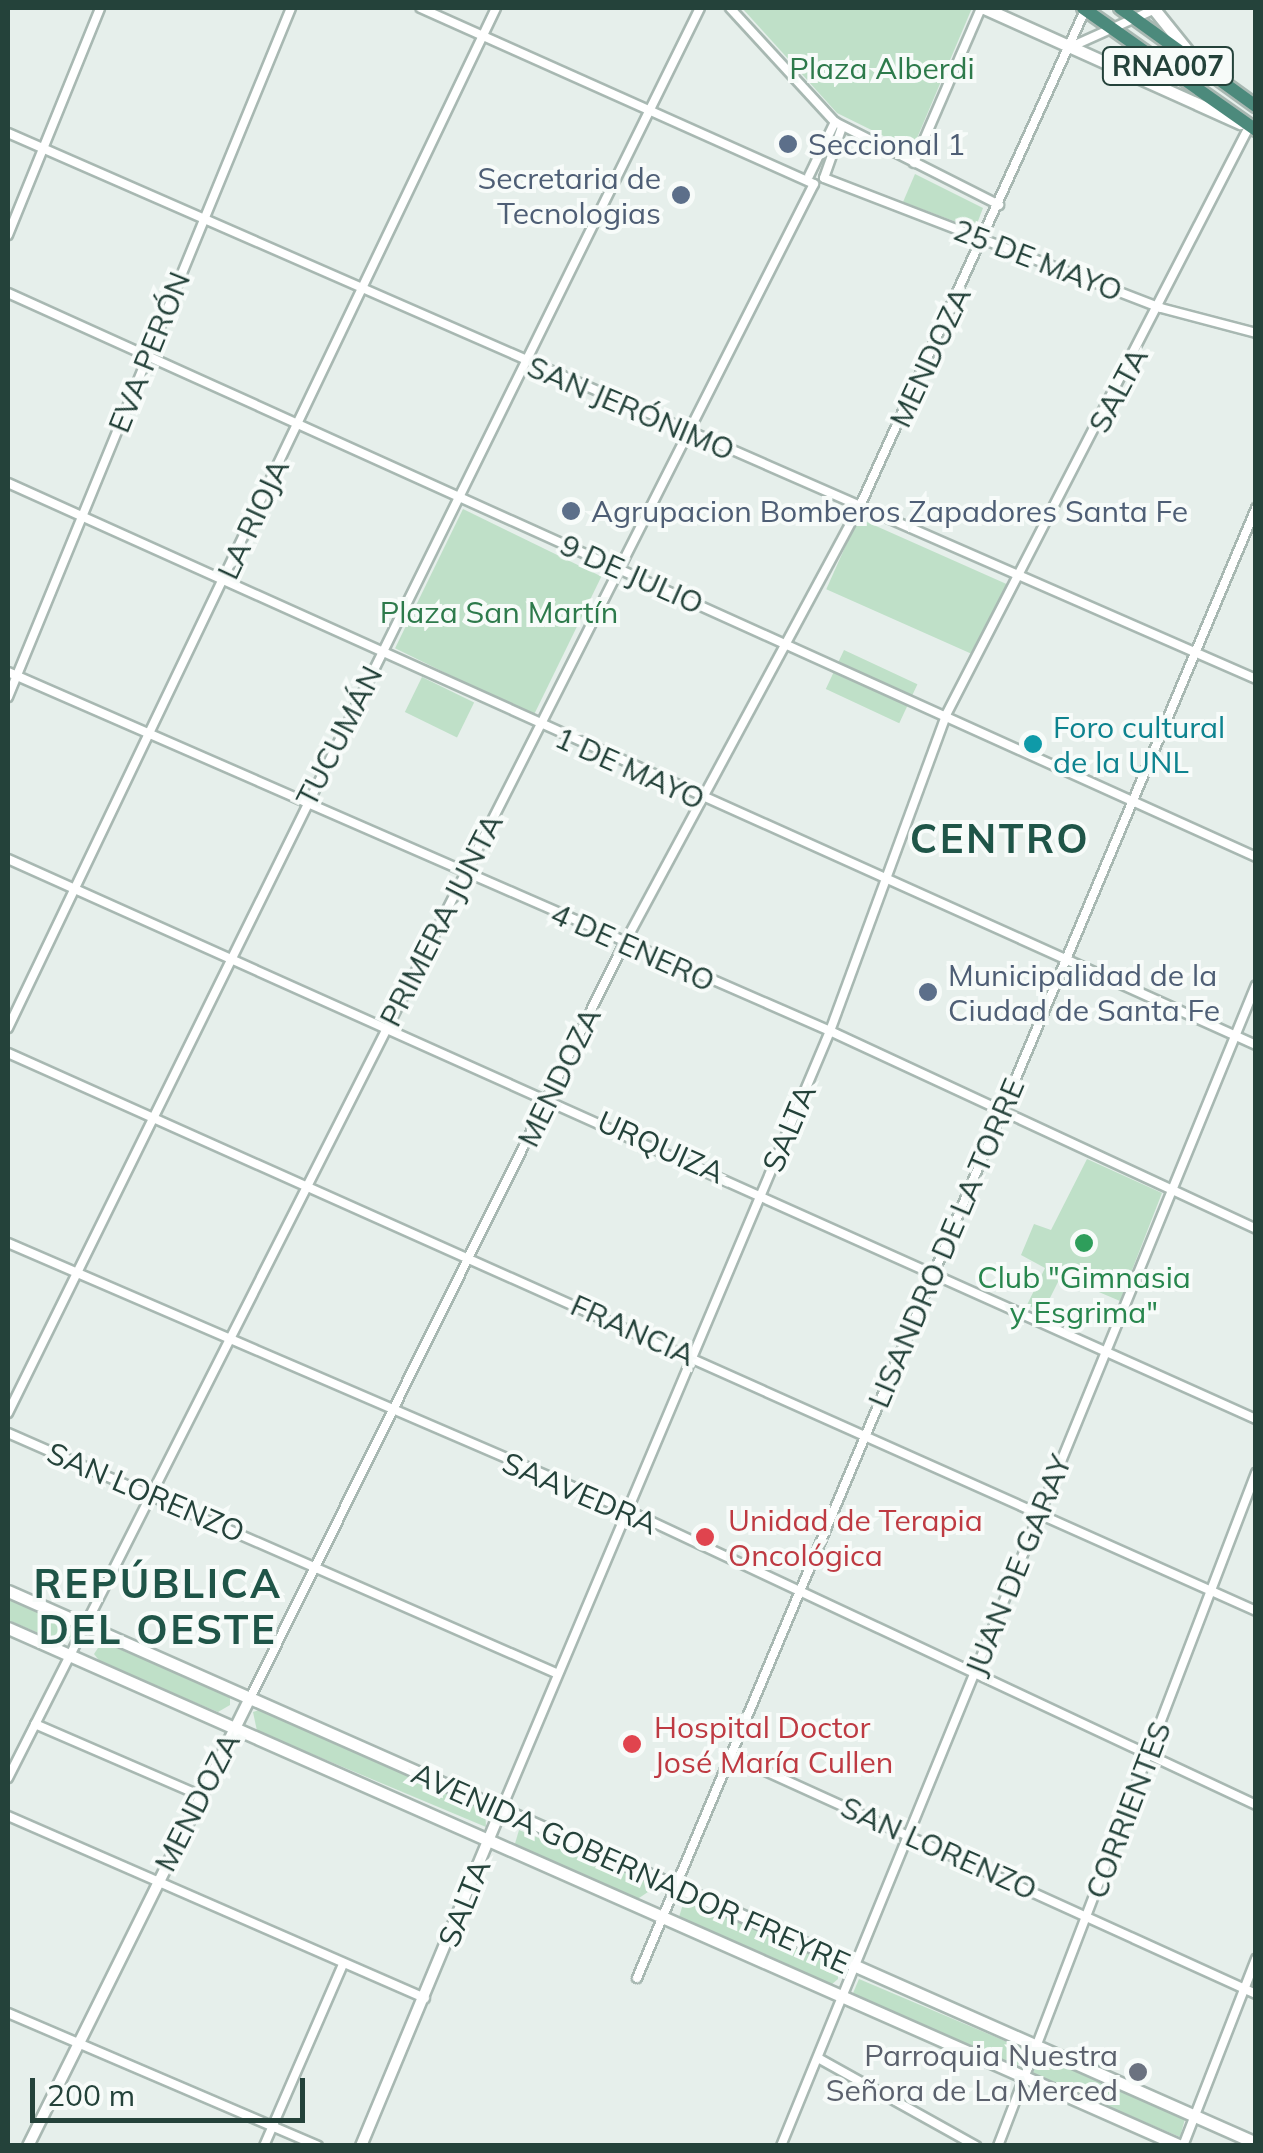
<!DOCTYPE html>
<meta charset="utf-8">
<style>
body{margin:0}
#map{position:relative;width:1263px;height:2153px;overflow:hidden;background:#e6efeb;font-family:Mulish,sans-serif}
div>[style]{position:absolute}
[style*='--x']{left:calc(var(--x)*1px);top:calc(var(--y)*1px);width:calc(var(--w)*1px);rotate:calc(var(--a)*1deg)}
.green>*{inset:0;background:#bfe0c8;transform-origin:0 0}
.roads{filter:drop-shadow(2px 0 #a8b8b2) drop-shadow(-2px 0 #a8b8b2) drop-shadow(0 2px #a8b8b2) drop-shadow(0 -2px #a8b8b2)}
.minor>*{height:8px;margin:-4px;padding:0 4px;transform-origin:4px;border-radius:4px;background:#fff}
.tertiary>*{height:10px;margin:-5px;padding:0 5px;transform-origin:5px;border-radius:5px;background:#fff}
.secondary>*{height:11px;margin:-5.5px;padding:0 5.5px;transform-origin:5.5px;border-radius:5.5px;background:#fff}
.trunk>*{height:12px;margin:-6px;padding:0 6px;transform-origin:6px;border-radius:6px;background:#4c8a7c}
.dots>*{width:28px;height:28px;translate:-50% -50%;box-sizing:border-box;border:5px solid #f7fbf9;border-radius:50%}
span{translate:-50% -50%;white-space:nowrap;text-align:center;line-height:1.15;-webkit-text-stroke:8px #f7fbf9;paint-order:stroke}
.shield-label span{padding:2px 8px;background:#f7fbf9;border:2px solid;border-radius:8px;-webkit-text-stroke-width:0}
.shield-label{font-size:28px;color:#24423a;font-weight:700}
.park-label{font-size:30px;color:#2d7a4b}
.service-label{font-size:30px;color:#4e5e75}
.left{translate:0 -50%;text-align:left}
.right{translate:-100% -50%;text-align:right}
.street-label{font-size:30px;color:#24423a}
.culture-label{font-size:30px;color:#0d838f}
.leisure-label{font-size:30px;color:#27864d}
.health-label{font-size:30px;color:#be3a42}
.worship-label{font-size:30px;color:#5b616d}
.district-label{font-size:40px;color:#1f5548;font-weight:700;letter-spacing:2.5px}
.frame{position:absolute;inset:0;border:10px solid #24423a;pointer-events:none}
.scale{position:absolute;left:30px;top:2078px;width:275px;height:45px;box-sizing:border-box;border:5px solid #24423a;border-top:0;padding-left:12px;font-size:30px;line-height:35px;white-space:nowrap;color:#24423a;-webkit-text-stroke:8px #f7fbf9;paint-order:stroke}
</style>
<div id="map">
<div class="green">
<div style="clip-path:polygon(742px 8px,972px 8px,912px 150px,837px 113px)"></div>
<div style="clip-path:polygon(915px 174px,983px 208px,975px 229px,903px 202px)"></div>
<div style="left:463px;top:509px;width:154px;height:155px;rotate:26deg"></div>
<div style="left:858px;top:518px;width:165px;height:78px;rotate:24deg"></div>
<div style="left:844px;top:650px;width:81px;height:43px;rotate:25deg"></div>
<div style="left:422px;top:677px;width:58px;height:39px;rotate:26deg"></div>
<div style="clip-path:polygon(1087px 1159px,1162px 1193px,1120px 1301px,1061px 1276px,1043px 1312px,1027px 1305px,1045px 1268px,1021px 1255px,1034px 1224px,1051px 1230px)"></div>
<div style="clip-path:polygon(8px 1597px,74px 1626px,74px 1635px,62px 1643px,8px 1620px)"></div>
<div style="clip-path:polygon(102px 1642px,230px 1695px,230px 1705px,218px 1712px,101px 1663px,94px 1654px)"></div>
<div style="clip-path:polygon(264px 1708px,485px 1809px,486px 1827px,257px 1731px,253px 1712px)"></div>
<div style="clip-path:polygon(519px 1830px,648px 1882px,648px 1892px,636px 1900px,514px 1847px)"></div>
<div style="clip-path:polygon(685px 1898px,838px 1966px,838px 1979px,831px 1985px,679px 1917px)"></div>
<div style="left:859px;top:1979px;width:180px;height:19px;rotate:23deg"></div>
<div style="clip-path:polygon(1040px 2054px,1185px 2119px,1180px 2137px,1032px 2074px)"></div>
</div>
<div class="roads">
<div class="minor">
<div style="--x:730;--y:8;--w:155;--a:47.4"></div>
<div style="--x:835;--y:122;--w:184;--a:26.8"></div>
<div style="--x:1075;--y:45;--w:88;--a:-24.2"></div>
<div style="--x:842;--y:127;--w:54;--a:109.4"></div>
<div style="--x:824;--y:178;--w:361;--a:21.1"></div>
<div style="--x:1161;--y:308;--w:98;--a:14.7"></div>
<div style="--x:8;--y:133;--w:1362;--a:23.63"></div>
<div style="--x:914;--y:163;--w:169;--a:-66.6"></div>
<div style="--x:809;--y:176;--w:60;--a:-64.3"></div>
<div style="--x:8;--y:235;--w:245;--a:-67.9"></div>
<div style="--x:8;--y:293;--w:1370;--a:24.32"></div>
<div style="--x:8;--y:483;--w:1369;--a:24.24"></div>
<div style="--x:8;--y:672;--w:897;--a:23.59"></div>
<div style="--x:830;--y:1031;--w:470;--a:24.9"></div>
<div style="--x:8;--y:697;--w:745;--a:-67.67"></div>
<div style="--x:8;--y:859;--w:1368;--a:24.17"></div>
<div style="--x:8;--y:1028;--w:1131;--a:-64.43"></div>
<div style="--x:8;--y:1053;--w:1367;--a:24.09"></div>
<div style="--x:8;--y:1243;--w:676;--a:23.34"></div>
<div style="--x:629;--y:1511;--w:693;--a:25.12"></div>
<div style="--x:8;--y:1413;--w:1566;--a:-63.78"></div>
<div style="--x:8;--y:1433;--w:600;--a:23.66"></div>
<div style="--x:251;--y:1696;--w:839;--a:-63.62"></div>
<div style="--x:624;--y:944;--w:495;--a:-61.7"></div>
<div style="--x:859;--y:508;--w:549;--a:-65.58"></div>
<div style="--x:35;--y:1724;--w:181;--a:23.4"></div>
<div style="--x:730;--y:1755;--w:578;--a:24.44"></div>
<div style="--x:8;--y:1778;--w:1786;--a:-63.18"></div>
<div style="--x:814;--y:184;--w:431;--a:-155.9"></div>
<div style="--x:501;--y:1810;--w:846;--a:-67.1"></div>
<div style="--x:830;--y:1031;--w:337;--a:-69.8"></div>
<div style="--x:946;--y:715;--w:661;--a:-62.74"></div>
<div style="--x:8;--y:1816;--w:455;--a:23.6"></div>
<div style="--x:637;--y:1978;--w:1595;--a:-67.16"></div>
<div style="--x:8;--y:2013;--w:337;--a:23.2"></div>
<div style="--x:818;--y:2058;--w:181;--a:29.1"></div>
<div style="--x:264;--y:2146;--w:198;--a:-66.5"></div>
<div style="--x:781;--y:2146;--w:1254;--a:-67.75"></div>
<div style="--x:998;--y:2146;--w:721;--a:-69.03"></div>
<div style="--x:1183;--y:2146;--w:201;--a:-68.7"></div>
</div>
<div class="tertiary">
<div style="--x:28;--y:2146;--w:502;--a:-63.64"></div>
<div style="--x:361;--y:2146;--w:364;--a:-67.4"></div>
</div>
<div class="secondary">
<div style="--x:984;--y:8;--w:281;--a:24.2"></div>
<div style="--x:1153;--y:8;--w:67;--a:51.1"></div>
<div style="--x:8;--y:1591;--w:1365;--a:23.86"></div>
<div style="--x:8;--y:1628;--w:1282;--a:23.83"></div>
</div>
<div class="trunk">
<div style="--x:1083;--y:8;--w:212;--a:35.2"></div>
<div style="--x:1120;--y:8;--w:168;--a:35.8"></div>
</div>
</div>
<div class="dots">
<div style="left:788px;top:144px;background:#5c6f8a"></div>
<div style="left:681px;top:195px;background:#5c6f8a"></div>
<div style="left:571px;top:511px;background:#5c6f8a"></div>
<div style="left:1033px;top:744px;background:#0f9aa8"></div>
<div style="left:928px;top:992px;background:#5c6f8a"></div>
<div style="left:1084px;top:1243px;background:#2e9e5b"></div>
<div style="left:705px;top:1537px;background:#e0444e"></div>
<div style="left:632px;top:1744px;background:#e0444e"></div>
<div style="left:1138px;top:2072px;background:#6b7280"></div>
</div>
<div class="shield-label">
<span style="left:1168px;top:66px">RNA007</span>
</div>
<div class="park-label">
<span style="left:882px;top:68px">Plaza Alberdi</span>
<span style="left:499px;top:612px">Plaza San Martín</span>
</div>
<div class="service-label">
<span class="left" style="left:808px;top:144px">Seccional 1</span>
<span class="right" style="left:661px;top:195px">Secretaria de<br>Tecnologias</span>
<span class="left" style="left:591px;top:511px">Agrupacion Bomberos Zapadores Santa Fe</span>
<span class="left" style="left:948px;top:992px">Municipalidad de la<br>Ciudad de Santa Fe</span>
</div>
<div class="street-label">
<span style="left:1038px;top:260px;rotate:21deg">25 DE MAYO</span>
<span style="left:149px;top:352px;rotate:-68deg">EVA PERÓN</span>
<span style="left:930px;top:357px;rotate:-65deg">MENDOZA</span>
<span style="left:1118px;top:390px;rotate:-62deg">SALTA</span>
<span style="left:631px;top:408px;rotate:23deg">SAN JERÓNIMO</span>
<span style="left:253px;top:519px;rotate:-65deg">LA RIOJA</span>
<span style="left:632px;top:574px;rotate:24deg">9 DE JULIO</span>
<span style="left:339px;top:736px;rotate:-63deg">TUCUMÁN</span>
<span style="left:630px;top:768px;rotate:24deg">1 DE MAYO</span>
<span style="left:441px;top:920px;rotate:-63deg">PRIMERA JUNTA</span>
<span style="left:633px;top:947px;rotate:24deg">4 DE ENERO</span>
<span style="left:559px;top:1077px;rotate:-64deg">MENDOZA</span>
<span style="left:789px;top:1128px;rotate:-67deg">SALTA</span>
<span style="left:661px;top:1147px;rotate:24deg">URQUIZA</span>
<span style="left:946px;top:1243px;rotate:-67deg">LISANDRO DE LA TORRE</span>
<span style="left:633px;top:1330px;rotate:24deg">FRANCIA</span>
<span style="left:146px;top:1492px;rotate:23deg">SAN LORENZO</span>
<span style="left:580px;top:1493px;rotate:23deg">SAAVEDRA</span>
<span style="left:1018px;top:1565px;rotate:-68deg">JUAN DE GARAY</span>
<span style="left:197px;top:1802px;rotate:-63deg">MENDOZA</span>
<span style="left:1128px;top:1810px;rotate:-69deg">CORRIENTES</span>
<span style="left:939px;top:1848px;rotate:24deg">SAN LORENZO</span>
<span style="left:631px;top:1868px;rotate:24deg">AVENIDA GOBERNADOR FREYRE</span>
<span style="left:464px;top:1903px;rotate:-68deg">SALTA</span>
</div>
<div class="culture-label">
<span class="left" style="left:1053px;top:744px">Foro cultural<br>de la UNL</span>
</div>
<div class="leisure-label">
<span style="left:1084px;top:1294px">Club "Gimnasia<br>y Esgrima"</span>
</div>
<div class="health-label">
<span class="left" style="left:728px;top:1537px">Unidad de Terapia<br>Oncológica</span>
<span class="left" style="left:654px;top:1744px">Hospital Doctor<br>José María Cullen</span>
</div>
<div class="worship-label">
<span class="right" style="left:1118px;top:2072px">Parroquia Nuestra<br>Señora de La Merced</span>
</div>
<div class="district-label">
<span style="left:1000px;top:838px">CENTRO</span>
<span style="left:158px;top:1606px">REPÚBLICA<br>DEL OESTE</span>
</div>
<div class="frame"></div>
<div class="scale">200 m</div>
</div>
